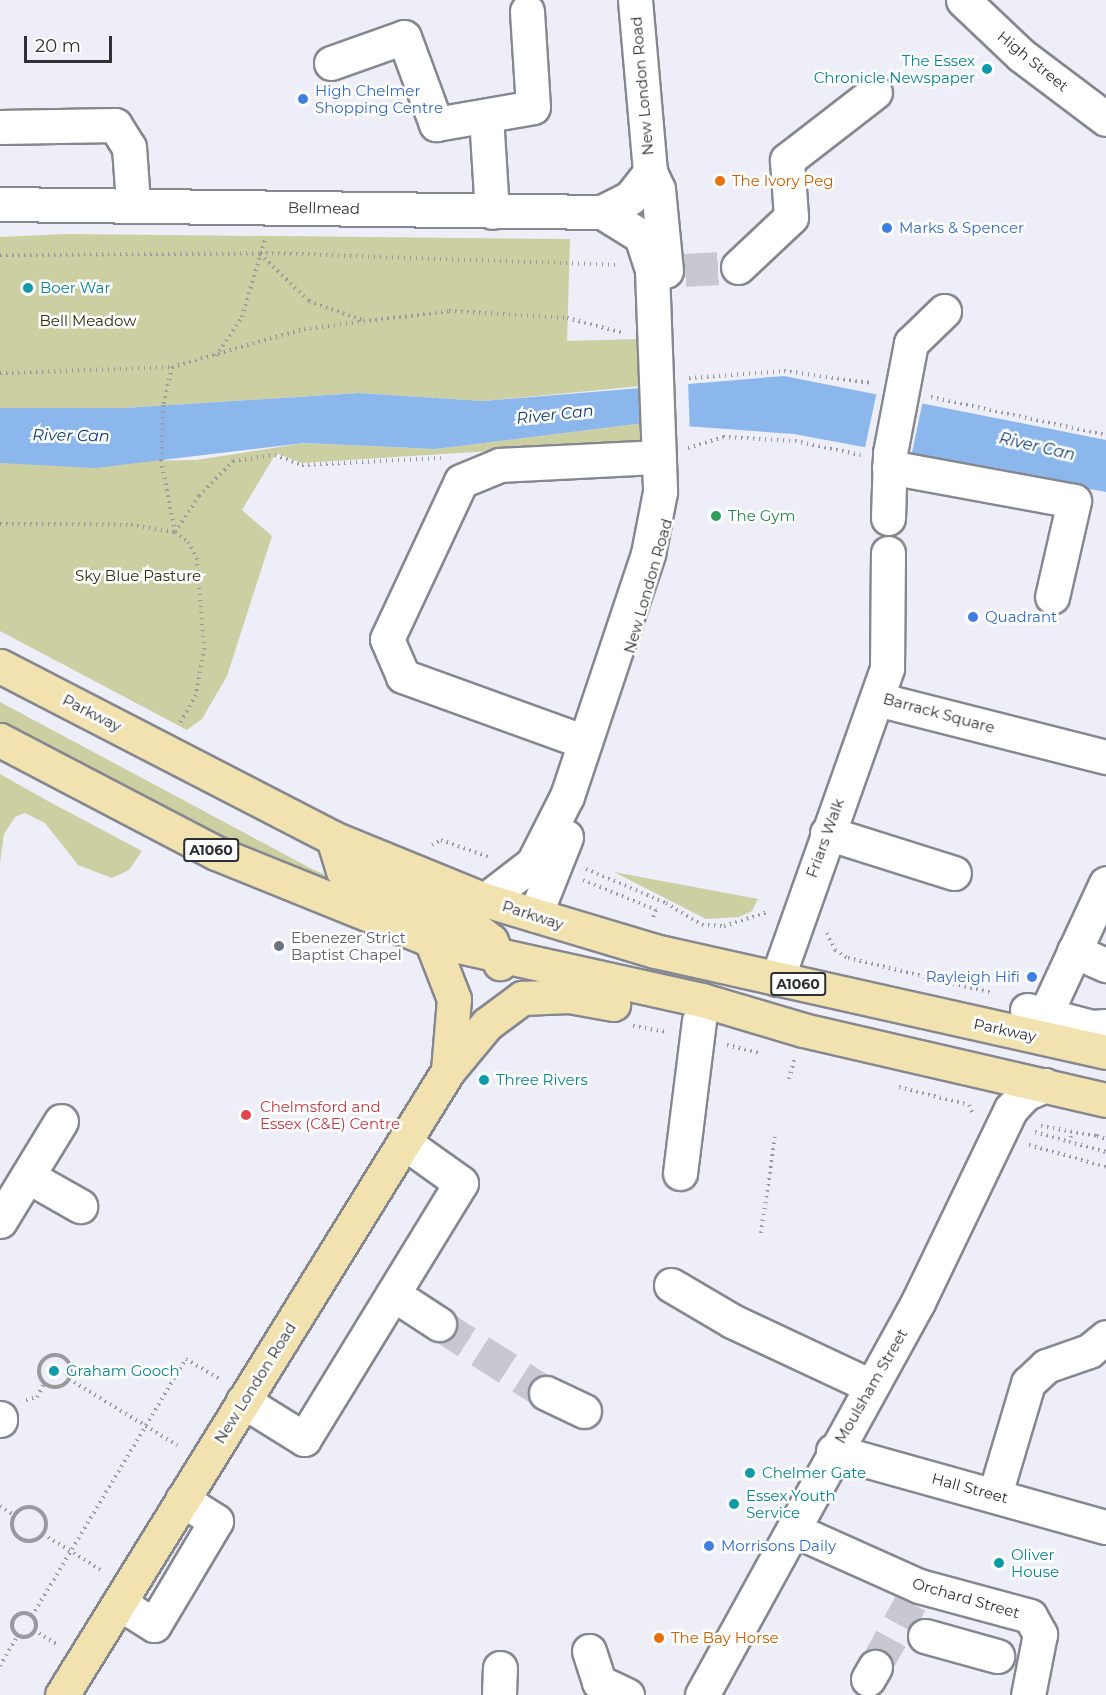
<!DOCTYPE html>
<style>
body{margin:0}
#map{position:relative;width:1106px;height:1695px;overflow:hidden;background:#edeef7;font-family:Montserrat,sans-serif}
div>[style]{position:absolute}
[style*='--x']{left:calc(var(--x)*1px);top:calc(var(--y)*1px);width:calc(var(--w)*1px);rotate:calc(var(--a)*1deg)}
.green>*{inset:0;background:#cccfa2}
.water>*{inset:0;background:#8bb7ed}
.pier>*{inset:0;background:#edeef7;transform-origin:0 0}
.minor-tunnel>*{height:33px;margin-top:-16.5px;transform-origin:0;background:repeating-linear-gradient(90deg,#c7c8d0 0 33px,transparent 0 49px)}
.path>*{height:4px;margin-top:-2px;transform-origin:0;background:repeating-linear-gradient(90deg,#999aa0 0 1.5px,transparent 0 6px)}
.path>.ring{margin:-2px;padding:0;box-sizing:content-box;background:none;border:4px solid #999aa0;border-radius:50%}
.roads{filter:drop-shadow(2px 0 #868890) drop-shadow(-2px 0 #868890) drop-shadow(0 2px #868890) drop-shadow(0 -2px #868890)}
.minor>*{height:33px;margin:-16.5px;padding:0 16.5px;transform-origin:16.5px;border-radius:16.5px;background:#fff}
.major>*{height:33px;margin:-16.5px;padding:0 16.5px;transform-origin:16.5px;border-radius:16.5px;background:#f2e2af}
.dots>*{width:16px;height:16px;translate:-50% -50%;box-sizing:border-box;border:3px solid #fff;border-radius:50%}
span{translate:-50% -50%;white-space:nowrap;text-align:center;line-height:1.15;-webkit-text-stroke:5px #fff;paint-order:stroke}
.shield-label span{padding:2px 4px;background:#fff;border:2px solid;border-radius:4px;-webkit-text-stroke-width:0}
.shield-label{font-size:14px;color:#2f3033;font-weight:700}
.culture-label{font-size:15px;color:#0d838f}
.right{translate:-100% -50%;text-align:right}
.left{translate:0 -50%;text-align:left}
.street-label{font-size:15px;color:#2f3033}
.shop-label{font-size:15px;color:#366cbe}
.food-label{font-size:15px;color:#c56008}
.park-label{font-size:15px;color:#2e2f10}
.leisure-label{font-size:15px;color:#27864d}
.worship-label{font-size:15px;color:#5b616d}
.health-label{font-size:15px;color:#be3a42}
.water-label{font-size:16px;color:#0e3b6b;font-style:italic}
.scale{position:absolute;left:24px;top:36px;width:88px;height:27px;box-sizing:border-box;border:3px solid #2f3033;border-top:0;padding-left:8px;font-size:18px;line-height:21px;white-space:nowrap;color:#2f3033;-webkit-text-stroke:4px #fff;paint-order:stroke}
</style>
<div id="map">
<div class="green">
<div style="clip-path:polygon(66px 234px,570px 239px,567px 341px,639px 339px,642px 386px,483px 401px,359px 393px,124px 408px,0 408px,0 237px)"></div>
<div style="clip-path:polygon(644px 423px,645px 441px,302px 463px,276px 453px,242px 510px,272px 536px,227px 676px,202px 719px,187px 730px,0 631px,0 463px,196px 460px,305px 443px,435px 449px)"></div>
<div style="clip-path:polygon(0 702px,312px 869px,439px 924px,256px 855px,0 722px)"></div>
<div style="clip-path:polygon(0 774px,46px 800px,142px 851px,129px 870px,112px 878px,78px 865px,45px 823px,25px 813px,15px 817px,4px 834px,0 863px)"></div>
<div style="clip-path:polygon(614px 872px,758px 899px,752px 911px,739px 917px,706px 919px)"></div>
</div>
<div class="water">
<div style="clip-path:polygon(784px 376px,1106px 440px,1106px 492px,794px 434px,644px 423px,435px 449px,305px 443px,95px 468px,0 463px,0 408px,124px 408px,359px 393px,483px 401px)"></div>
</div>
<div class="pier">
<div style="left:688px;top:380px;width:48px;height:46px;rotate:88deg"></div>
<div style="left:877px;top:391px;width:47px;height:58px;rotate:12deg"></div>
</div>
<div class="minor-tunnel">
<div style="--x:685;--y:270;--w:53;--a:-3.2"></div>
<div style="--x:439;--y:1324;--w:127;--a:32.8"></div>
<div style="--x:875;--y:1667;--w:74;--a:-61"></div>
</div>
<div class="path">
<div style="--x:260;--y:254;--w:68;--a:43.8"></div>
<div style="--x:309;--y:301;--w:59;--a:19.7"></div>
<div style="--x:0;--y:255;--w:260;--a:-0.4"></div>
<div style="--x:260;--y:253;--w:357;--a:1.9"></div>
<div style="--x:216;--y:356;--w:47;--a:-56.3"></div>
<div style="--x:242;--y:317;--w:81;--a:-73.6"></div>
<div style="--x:172;--y:367;--w:39;--a:103"></div>
<div style="--x:163;--y:405;--w:55;--a:92.1"></div>
<div style="--x:161;--y:460;--w:73;--a:79"></div>
<div style="--x:0;--y:373;--w:172;--a:-2"></div>
<div style="--x:172;--y:367;--w:137;--a:-16.1"></div>
<div style="--x:304;--y:329;--w:146;--a:-7.1"></div>
<div style="--x:449;--y:311;--w:118;--a:3.4"></div>
<div style="--x:567;--y:318;--w:58;--a:15"></div>
<div style="--x:689;--y:378;--w:95;--a:-4.2"></div>
<div style="--x:784;--y:371;--w:88;--a:7.9"></div>
<div style="--x:931;--y:397;--w:179;--a:12.3"></div>
<div style="--x:688;--y:448;--w:37;--a:-17"></div>
<div style="--x:723;--y:437;--w:72;--a:3.2"></div>
<div style="--x:795;--y:441;--w:67;--a:12"></div>
<div style="--x:0;--y:524;--w:131;--a:0.4"></div>
<div style="--x:131;--y:525;--w:45;--a:9"></div>
<div style="--x:175;--y:532;--w:16;--a:38"></div>
<div style="--x:188;--y:542;--w:18;--a:61"></div>
<div style="--x:197;--y:558;--w:90;--a:85.6"></div>
<div style="--x:204;--y:648;--w:48;--a:99.7"></div>
<div style="--x:196;--y:695;--w:32;--a:120"></div>
<div style="--x:175;--y:532;--w:43;--a:-56.3"></div>
<div style="--x:199;--y:496;--w:49;--a:-45.8"></div>
<div style="--x:233;--y:461;--w:42;--a:-8.1"></div>
<div style="--x:275;--y:455;--w:29;--a:20"></div>
<div style="--x:302;--y:465;--w:139;--a:-2.9"></div>
<div style="--x:432;--y:845;--w:10;--a:-29"></div>
<div style="--x:441;--y:840;--w:51;--a:19.5"></div>
<div style="--x:586;--y:869;--w:87;--a:23"></div>
<div style="--x:666;--y:903;--w:42;--a:31.4"></div>
<div style="--x:702;--y:925;--w:22;--a:3"></div>
<div style="--x:724;--y:926;--w:46;--a:-17.7"></div>
<div style="--x:583;--y:880;--w:79;--a:22.3"></div>
<div style="--x:656;--y:910;--w:9;--a:111"></div>
<div style="--x:827;--y:933;--w:19;--a:65"></div>
<div style="--x:835;--y:950;--w:15;--a:32"></div>
<div style="--x:848;--y:958;--w:149;--a:13.6"></div>
<div style="--x:633;--y:1026;--w:35;--a:10"></div>
<div style="--x:727;--y:1045;--w:34;--a:14"></div>
<div style="--x:789;--y:1079;--w:20;--a:-75"></div>
<div style="--x:899;--y:1087;--w:72;--a:14.4"></div>
<div style="--x:969;--y:1105;--w:10;--a:66"></div>
<div style="--x:1041;--y:1126;--w:57;--a:10.1"></div>
<div style="--x:1097;--y:1136;--w:5;--a:-79"></div>
<div style="--x:1035;--y:1132;--w:35;--a:16"></div>
<div style="--x:1071;--y:1136;--w:6;--a:108"></div>
<div style="--x:1069;--y:1142;--w:38;--a:15"></div>
<div style="--x:1097;--y:1136;--w:9;--a:18"></div>
<div style="--x:1029;--y:1145;--w:80;--a:15.9"></div>
<div style="--x:761;--y:1233;--w:97;--a:-81.7"></div>
<div class="ring" style="left:39px;top:1355px;width:28px;height:28px"></div>
<div style="--x:69;--y:1379;--w:127;--a:31.4"></div>
<div style="--x:26;--y:1400;--w:11;--a:-15"></div>
<div style="--x:37;--y:1397;--w:15;--a:-62"></div>
<div style="--x:0;--y:1506;--w:17;--a:33"></div>
<div class="ring" style="left:12px;top:1507px;width:30px;height:30px"></div>
<div style="--x:43;--y:1534;--w:68;--a:31.8"></div>
<div class="ring" style="left:12px;top:1613px;width:20px;height:20px"></div>
<div style="--x:32;--y:1616;--w:300;--a:-59.1"></div>
<div style="--x:186;--y:1359;--w:39;--a:31"></div>
<div style="--x:34;--y:1630;--w:26;--a:32"></div>
<div style="--x:0;--y:1666;--w:36;--a:-60"></div>
</div>
<div class="roads">
<div class="minor">
<div style="--x:635;--y:0;--w:173;--a:85"></div>
<div style="--x:650;--y:172;--w:19;--a:65"></div>
<div style="--x:658;--y:189;--w:82;--a:84.4"></div>
<div style="--x:963;--y:0;--w:80;--a:43.5"></div>
<div style="--x:1021;--y:55;--w:106;--a:37"></div>
<div style="--x:331;--y:63;--w:77;--a:-19.6"></div>
<div style="--x:404;--y:37;--w:93;--a:69.8"></div>
<div style="--x:436;--y:124;--w:98;--a:-9.9"></div>
<div style="--x:533;--y:107;--w:96;--a:-93.6"></div>
<div style="--x:486;--y:116;--w:96;--a:86.4"></div>
<div style="--x:0;--y:127;--w:115;--a:-1"></div>
<div style="--x:115;--y:125;--w:26;--a:58"></div>
<div style="--x:129;--y:147;--w:56;--a:85.9"></div>
<div style="--x:0;--y:204;--w:602;--a:0.76"></div>
<div style="--x:602;--y:212;--w:46;--a:31.6"></div>
<div style="--x:641;--y:236;--w:36;--a:72"></div>
<div style="--x:652;--y:270;--w:222;--a:87.9"></div>
<div style="--x:660;--y:492;--w:63;--a:101"></div>
<div style="--x:648;--y:554;--w:255;--a:108.5"></div>
<div style="--x:567;--y:796;--w:75;--a:116.9"></div>
<div style="--x:533;--y:863;--w:61;--a:142.4"></div>
<div style="--x:602;--y:212;--w:31;--a:-27"></div>
<div style="--x:630;--y:198;--w:33;--a:-52"></div>
<div style="--x:738;--y:267;--w:73;--a:-43.3"></div>
<div style="--x:791;--y:217;--w:57;--a:-94"></div>
<div style="--x:787;--y:160;--w:111;--a:-37.7"></div>
<div style="--x:889;--y:467;--w:188;--a:10.4"></div>
<div style="--x:1074;--y:501;--w:98;--a:102.9"></div>
<div style="--x:888;--y:518;--w:65;--a:-88.2"></div>
<div style="--x:890;--y:453;--w:112;--a:-79.2"></div>
<div style="--x:911;--y:343;--w:46;--a:-44.1"></div>
<div style="--x:877;--y:699;--w:236;--a:14.2"></div>
<div style="--x:585;--y:742;--w:194;--a:-160.1"></div>
<div style="--x:403;--y:676;--w:40;--a:-113.4"></div>
<div style="--x:387;--y:639;--w:174;--a:-64.9"></div>
<div style="--x:461;--y:481;--w:42;--a:-22.3"></div>
<div style="--x:500;--y:465;--w:159;--a:-2.9"></div>
<div style="--x:827;--y:833;--w:133;--a:17.5"></div>
<div style="--x:535;--y:915;--w:84;--a:-68.3"></div>
<div style="--x:1074;--y:951;--w:35;--a:24"></div>
<div style="--x:777;--y:979;--w:330;--a:-70.5"></div>
<div style="--x:887;--y:668;--w:115;--a:-89.5"></div>
<div style="--x:1027;--y:1010;--w:67;--a:14.7"></div>
<div style="--x:1092;--y:1027;--w:14;--a:-4"></div>
<div style="--x:1045;--y:1015;--w:145;--a:-65.2"></div>
<div style="--x:680;--y:1173;--w:153;--a:-82.9"></div>
<div style="--x:29;--y:1177;--w:59;--a:29.6"></div>
<div style="--x:0;--y:1221;--w:117;--a:-58.6"></div>
<div style="--x:671;--y:1285;--w:71;--a:30.5"></div>
<div style="--x:732;--y:1321;--w:153;--a:25.1"></div>
<div style="--x:393;--y:1294;--w:55;--a:33.1"></div>
<div style="--x:546;--y:1393;--w:42;--a:25.3"></div>
<div style="--x:243;--y:1401;--w:72;--a:31.9"></div>
<div style="--x:304;--y:1439;--w:300;--a:-58.5"></div>
<div style="--x:461;--y:1183;--w:69;--a:-144.5"></div>
<div style="--x:0;--y:1418;--w:2;--a:90"></div>
<div style="--x:833;--y:1451;--w:283;--a:15.6"></div>
<div style="--x:995;--y:1494;--w:116;--a:-73.4"></div>
<div style="--x:1028;--y:1383;--w:25;--a:-43"></div>
<div style="--x:1046;--y:1366;--w:46;--a:-19.2"></div>
<div style="--x:1089;--y:1351;--w:22;--a:-39"></div>
<div style="--x:794;--y:1530;--w:137;--a:24.1"></div>
<div style="--x:919;--y:1586;--w:115;--a:15.1"></div>
<div style="--x:1030;--y:1616;--w:21;--a:61"></div>
<div style="--x:1040;--y:1634;--w:62;--a:101.1"></div>
<div style="--x:119;--y:1603;--w:41;--a:32.2"></div>
<div style="--x:154;--y:1625;--w:121;--a:-59.2"></div>
<div style="--x:216;--y:1521;--w:40;--a:-148"></div>
<div style="--x:925;--y:1636;--w:75;--a:15.5"></div>
<div style="--x:589;--y:1651;--w:33;--a:72"></div>
<div style="--x:599;--y:1682;--w:31;--a:25"></div>
<div style="--x:868;--y:1679;--w:14;--a:-60"></div>
<div style="--x:499;--y:1695;--w:27;--a:-88"></div>
<div style="--x:702;--y:1695;--w:448;--a:-61.2"></div>
<div style="--x:918;--y:1302;--w:214;--a:-64.3"></div>
<div style="--x:1011;--y:1109;--w:21;--a:-47"></div>
<div style="--x:1025;--y:1094;--w:22;--a:-24"></div>
</div>
<div class="major">
<div style="--x:0;--y:666;--w:375;--a:27.3"></div>
<div style="--x:333;--y:838;--w:164;--a:22.2"></div>
<div style="--x:485;--y:900;--w:177;--a:16.7"></div>
<div style="--x:655;--y:951;--w:462;--a:12.6"></div>
<div style="--x:0;--y:740;--w:244;--a:27.6"></div>
<div style="--x:216;--y:853;--w:232;--a:22"></div>
<div style="--x:431;--y:940;--w:278;--a:12.5"></div>
<div style="--x:702;--y:1000;--w:105;--a:16.5"></div>
<div style="--x:803;--y:1030;--w:311;--a:13"></div>
<div style="--x:333;--y:838;--w:34;--a:73"></div>
<div style="--x:343;--y:871;--w:143;--a:23.5"></div>
<div style="--x:474;--y:928;--w:21;--a:37"></div>
<div style="--x:491;--y:941;--w:24;--a:68"></div>
<div style="--x:431;--y:940;--w:63;--a:68.7"></div>
<div style="--x:454;--y:999;--w:72;--a:94.8"></div>
<div style="--x:62;--y:1695;--w:734;--a:-58.26"></div>
<div style="--x:448;--y:1071;--w:61;--a:-50.3"></div>
<div style="--x:487;--y:1024;--w:44;--a:-36.6"></div>
<div style="--x:522;--y:998;--w:47;--a:-2.4"></div>
<div style="--x:569;--y:996;--w:45;--a:10.3"></div>
</div>
</div>
<div class="dots">
<div style="left:987px;top:69px;background:#0f9aa8"></div>
<div style="left:303px;top:99px;background:#3f7fe0"></div>
<div style="left:720px;top:181px;background:#e8710a"></div>
<div style="left:887px;top:228px;background:#3f7fe0"></div>
<div style="left:28px;top:288px;background:#0f9aa8"></div>
<div style="left:716px;top:516px;background:#2e9e5b"></div>
<div style="left:973px;top:617px;background:#3f7fe0"></div>
<div style="left:279px;top:946px;background:#6b7280"></div>
<div style="left:1032px;top:977px;background:#3f7fe0"></div>
<div style="left:484px;top:1080px;background:#0f9aa8"></div>
<div style="left:246px;top:1115px;background:#e0444e"></div>
<div style="left:54px;top:1371px;background:#0f9aa8"></div>
<div style="left:750px;top:1473px;background:#0f9aa8"></div>
<div style="left:734px;top:1504px;background:#0f9aa8"></div>
<div style="left:709px;top:1546px;background:#3f7fe0"></div>
<div style="left:999px;top:1563px;background:#0f9aa8"></div>
<div style="left:659px;top:1638px;background:#e8710a"></div>
</div>
<div class="shield-label">
<span style="left:211px;top:850px">A1060</span>
<span style="left:798px;top:984px">A1060</span>
</div>
<div class="culture-label">
<span class="right" style="left:975px;top:69px">The Essex<br>Chronicle Newspaper</span>
<span class="left" style="left:40px;top:288px">Boer War</span>
<span class="left" style="left:496px;top:1080px">Three Rivers</span>
<span class="left" style="left:66px;top:1371px">Graham Gooch</span>
<span class="left" style="left:762px;top:1473px">Chelmer Gate</span>
<span class="left" style="left:746px;top:1504px">Essex Youth<br>Service</span>
<span class="left" style="left:1011px;top:1563px">Oliver<br>House</span>
</div>
<div class="street-label">
<span style="left:1033px;top:61px;rotate:39deg">High Street</span>
<span style="left:642px;top:86px;rotate:-95deg">New London Road</span>
<span style="left:324px;top:208px;rotate:1deg">Bellmead</span>
<span style="left:648px;top:586px;rotate:-74deg">New London Road</span>
<span style="left:92px;top:713px;rotate:27deg">Parkway</span>
<span style="left:939px;top:713px;rotate:15deg">Barrack Square</span>
<span style="left:825px;top:838px;rotate:-70deg">Friars Walk</span>
<span style="left:533px;top:915px;rotate:18deg">Parkway</span>
<span style="left:1005px;top:1030px;rotate:12deg">Parkway</span>
<span style="left:255px;top:1383px;rotate:-58deg">New London Road</span>
<span style="left:871px;top:1386px;rotate:-60deg">Moulsham Street</span>
<span style="left:970px;top:1488px;rotate:15deg">Hall Street</span>
<span style="left:966px;top:1598px;rotate:16deg">Orchard Street</span>
</div>
<div class="shop-label">
<span class="left" style="left:315px;top:99px">High Chelmer<br>Shopping Centre</span>
<span class="left" style="left:899px;top:228px">Marks &amp; Spencer</span>
<span class="left" style="left:985px;top:617px">Quadrant</span>
<span class="right" style="left:1020px;top:977px">Rayleigh Hifi</span>
<span class="left" style="left:721px;top:1546px">Morrisons Daily</span>
</div>
<div class="food-label">
<span class="left" style="left:732px;top:181px">The Ivory Peg</span>
<span class="left" style="left:671px;top:1638px">The Bay Horse</span>
</div>
<div class="park-label">
<span style="left:88px;top:321px">Bell Meadow</span>
<span style="left:138px;top:576px">Sky Blue Pasture</span>
</div>
<div class="leisure-label">
<span class="left" style="left:728px;top:516px">The Gym</span>
</div>
<div class="worship-label">
<span class="left" style="left:291px;top:946px">Ebenezer Strict<br>Baptist Chapel</span>
</div>
<div class="health-label">
<span class="left" style="left:260px;top:1115px">Chelmsford and<br>Essex (C&amp;E) Centre</span>
</div>
<div class="water-label">
<span style="left:555px;top:415px;rotate:-6deg">River Can</span>
<span style="left:71px;top:436px;rotate:1deg">River Can</span>
<span style="left:1037px;top:447px;rotate:13deg">River Can</span>
</div>
<div class="scale">20 m</div>
</div>
